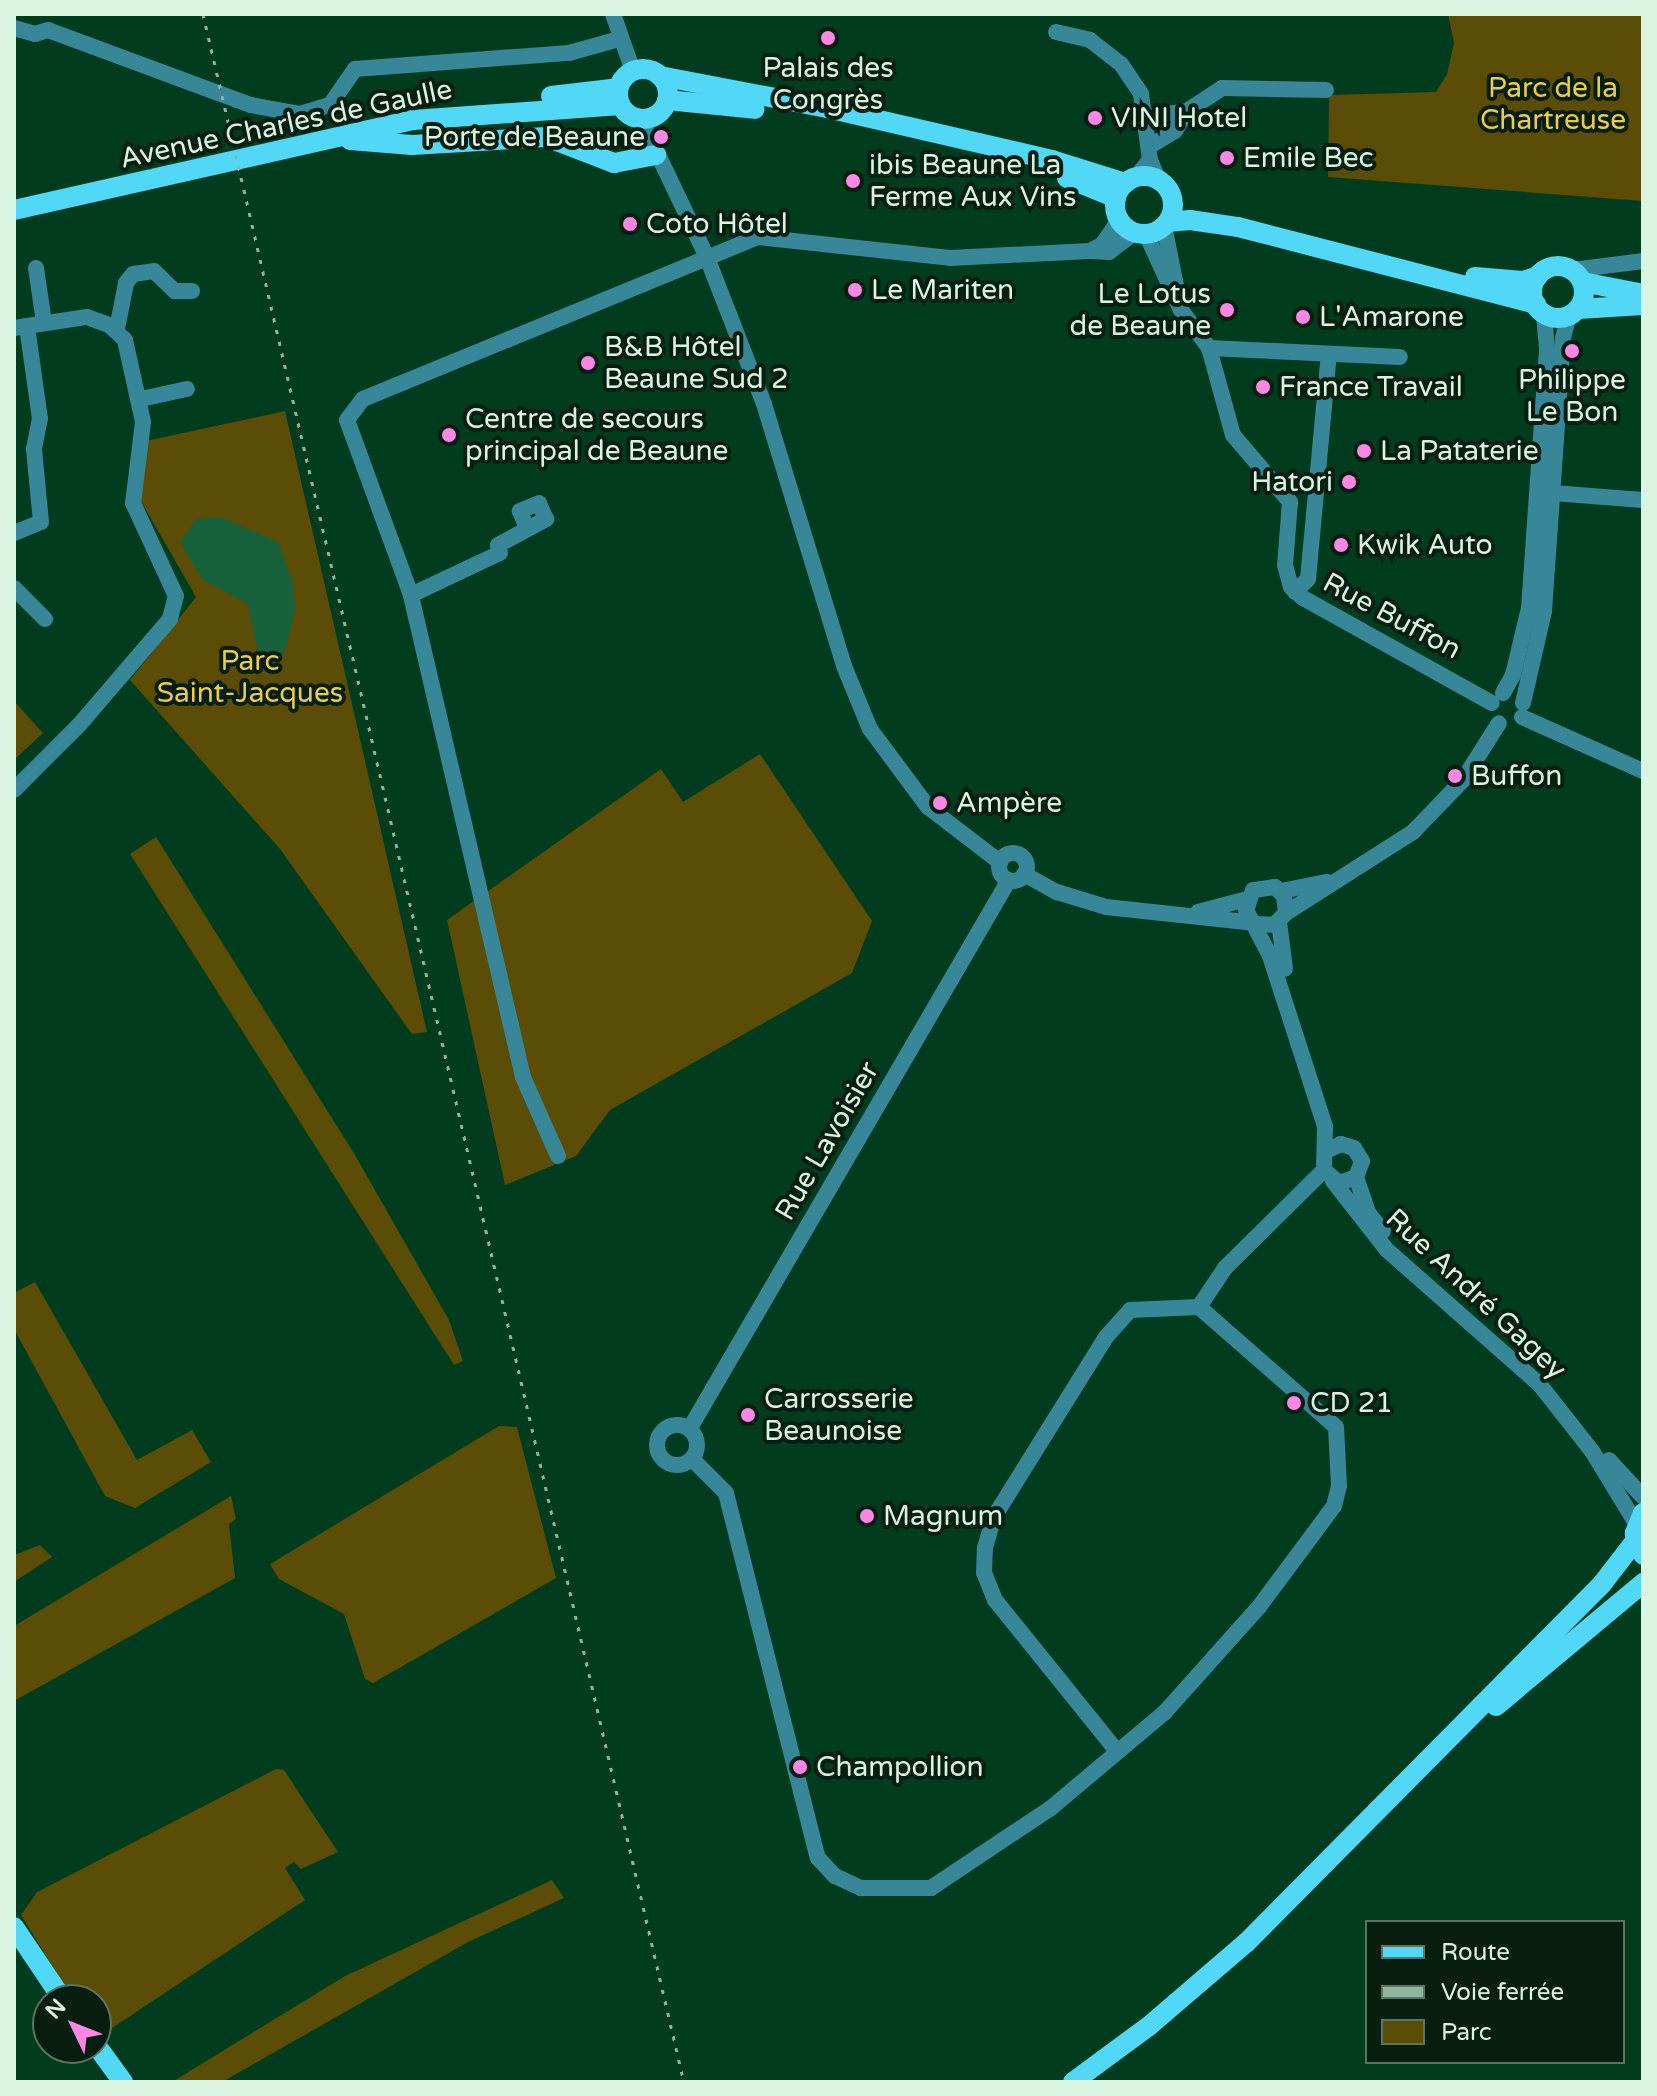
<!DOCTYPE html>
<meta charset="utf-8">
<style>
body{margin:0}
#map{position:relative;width:1657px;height:2096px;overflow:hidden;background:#003c1e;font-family:"Varela Round",sans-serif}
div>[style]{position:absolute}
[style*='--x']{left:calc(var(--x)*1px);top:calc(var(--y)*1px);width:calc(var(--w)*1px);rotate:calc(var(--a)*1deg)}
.green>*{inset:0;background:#5b4c06}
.water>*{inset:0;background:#18623b}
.minor>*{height:16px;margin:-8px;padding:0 8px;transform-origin:8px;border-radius:8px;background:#378799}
.minor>.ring{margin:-8px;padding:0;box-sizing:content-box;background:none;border:16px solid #378799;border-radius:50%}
.major>*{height:20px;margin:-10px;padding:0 10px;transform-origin:10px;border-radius:10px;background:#50d8f6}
.major>.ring{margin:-10px;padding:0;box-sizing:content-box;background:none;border:20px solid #50d8f6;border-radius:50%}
.rail>*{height:3px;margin-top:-1.5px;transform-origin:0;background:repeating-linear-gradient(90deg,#8eb59d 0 4px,transparent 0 12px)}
.dots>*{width:22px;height:22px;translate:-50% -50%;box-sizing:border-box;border:4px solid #071e10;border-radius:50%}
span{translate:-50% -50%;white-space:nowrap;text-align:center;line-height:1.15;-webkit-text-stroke:8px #071e10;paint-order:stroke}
.poi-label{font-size:28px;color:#d9f5e1}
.left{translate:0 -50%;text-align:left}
.right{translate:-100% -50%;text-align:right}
.park-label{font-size:28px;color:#ebcc47}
.street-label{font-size:28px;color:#d9f5e1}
.frame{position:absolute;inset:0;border:16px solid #d9f5e1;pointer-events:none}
.legend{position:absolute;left:1365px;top:1920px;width:260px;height:144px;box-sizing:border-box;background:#071e10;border:2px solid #5b7464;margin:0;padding:10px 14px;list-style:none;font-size:24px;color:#d9f5e1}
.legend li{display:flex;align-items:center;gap:16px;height:40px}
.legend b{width:40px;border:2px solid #5b7464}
.north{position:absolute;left:32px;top:1984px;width:80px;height:80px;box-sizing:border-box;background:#071e10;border:2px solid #5b7464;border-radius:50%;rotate:313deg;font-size:22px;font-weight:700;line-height:32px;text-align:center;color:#d9f5e1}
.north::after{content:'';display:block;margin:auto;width:28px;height:36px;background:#fc86e4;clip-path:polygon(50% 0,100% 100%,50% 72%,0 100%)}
</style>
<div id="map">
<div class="green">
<div style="clip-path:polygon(1448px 14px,1643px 14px,1643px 201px,1328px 177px,1329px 95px,1436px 92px,1447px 74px,1454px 43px)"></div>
<div style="clip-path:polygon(285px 411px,427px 1032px,412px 1034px,280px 849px,130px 680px,196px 597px,138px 496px,146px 441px)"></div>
<div style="clip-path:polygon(14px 701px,43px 733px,14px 760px)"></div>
<div style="clip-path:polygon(760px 754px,872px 921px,852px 973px,610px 1110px,576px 1156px,505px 1185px,447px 920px,661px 769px,683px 802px)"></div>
<div style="clip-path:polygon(156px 837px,355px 1155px,449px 1320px,463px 1361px,454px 1365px,130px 854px)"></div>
<div style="clip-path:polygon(35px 1282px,137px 1460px,192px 1430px,211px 1462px,135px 1508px,105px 1496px,14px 1329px,14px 1293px)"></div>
<div style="clip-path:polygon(499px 1426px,517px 1427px,556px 1578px,373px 1683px,365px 1679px,344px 1614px,279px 1579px,270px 1564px)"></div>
<div style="clip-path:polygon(231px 1496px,236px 1519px,229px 1524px,235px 1578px,14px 1701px,14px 1626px)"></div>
<div style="clip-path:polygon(40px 1545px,52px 1557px,14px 1582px,14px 1555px)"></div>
<div style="clip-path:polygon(276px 1769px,284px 1770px,338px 1852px,301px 1869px,294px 1862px,285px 1868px,305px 1900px,100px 2036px,96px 2000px,73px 2000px,21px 1915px,37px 1892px)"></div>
<div style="clip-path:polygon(552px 1880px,564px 1898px,468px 1942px,222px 2082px,172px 2082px,345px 1976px)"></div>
</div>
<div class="water">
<div style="clip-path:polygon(221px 517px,278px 542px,294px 586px,295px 611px,286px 647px,269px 675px,262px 667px,247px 603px,202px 579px,180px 542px,196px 519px)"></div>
</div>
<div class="minor">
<div style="--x:613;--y:14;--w:60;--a:70.7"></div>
<div style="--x:14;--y:28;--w:22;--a:16"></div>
<div style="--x:35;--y:34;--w:14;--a:-17"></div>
<div style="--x:48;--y:30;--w:216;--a:20.3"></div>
<div style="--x:251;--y:105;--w:50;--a:10.4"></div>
<div style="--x:300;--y:114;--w:31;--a:-17"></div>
<div style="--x:330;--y:105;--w:44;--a:-55.2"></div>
<div style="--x:355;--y:69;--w:215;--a:-4.3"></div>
<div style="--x:569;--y:53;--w:52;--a:-15.6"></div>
<div style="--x:1056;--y:32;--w:35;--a:13"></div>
<div style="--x:1090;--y:40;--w:39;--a:38"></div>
<div style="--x:1121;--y:64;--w:36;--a:56"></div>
<div style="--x:1141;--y:94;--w:67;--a:82.2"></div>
<div style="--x:1187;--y:111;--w:42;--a:-33.3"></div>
<div style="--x:1222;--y:88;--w:104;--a:1.1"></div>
<div style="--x:1146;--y:117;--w:41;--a:-8.3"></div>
<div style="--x:1187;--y:111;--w:23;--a:121"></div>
<div style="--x:1175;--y:131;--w:29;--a:149"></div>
<div style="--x:641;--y:119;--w:151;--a:64.5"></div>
<div style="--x:706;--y:255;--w:160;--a:68.7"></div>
<div style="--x:764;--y:404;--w:274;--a:73"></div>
<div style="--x:844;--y:666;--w:68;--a:67.6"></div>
<div style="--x:870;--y:729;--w:97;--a:53.4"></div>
<div style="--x:928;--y:807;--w:91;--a:37.4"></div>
<div style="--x:1136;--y:177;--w:22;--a:-51"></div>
<div style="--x:1150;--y:160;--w:21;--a:67"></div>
<div style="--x:1119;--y:220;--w:29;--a:124"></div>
<div style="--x:1103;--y:244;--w:15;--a:152"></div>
<div style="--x:1090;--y:251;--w:19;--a:3"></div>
<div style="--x:1109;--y:252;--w:31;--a:-37"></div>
<div style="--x:1146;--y:234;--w:84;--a:65.3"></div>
<div style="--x:1181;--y:310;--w:86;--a:-101.4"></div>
<div style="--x:36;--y:268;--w:55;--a:81.6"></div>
<div style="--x:1572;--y:270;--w:72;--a:-7.2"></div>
<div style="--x:1181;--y:310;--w:47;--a:53.6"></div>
<div style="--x:1209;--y:348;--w:90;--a:74.6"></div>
<div style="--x:1233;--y:435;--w:88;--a:49.6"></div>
<div style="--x:1290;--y:502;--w:63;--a:94.5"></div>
<div style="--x:1285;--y:565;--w:23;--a:75"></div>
<div style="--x:1291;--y:587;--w:16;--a:43"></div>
<div style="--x:1303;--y:598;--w:216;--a:29.1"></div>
<div style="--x:14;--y:328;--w:74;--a:-8.6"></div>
<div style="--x:87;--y:317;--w:23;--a:20"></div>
<div style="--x:109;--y:325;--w:22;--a:43"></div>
<div style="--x:125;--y:340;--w:84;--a:77.6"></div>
<div style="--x:143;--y:422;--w:82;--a:97"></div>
<div style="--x:133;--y:503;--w:102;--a:65.2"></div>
<div style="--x:176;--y:596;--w:24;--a:105"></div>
<div style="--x:170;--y:619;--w:138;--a:130.6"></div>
<div style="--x:80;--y:724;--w:93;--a:135"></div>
<div style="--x:117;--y:329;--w:47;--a:-78.9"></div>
<div style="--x:126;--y:283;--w:11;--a:-52"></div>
<div style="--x:133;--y:274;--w:21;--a:-8"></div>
<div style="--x:154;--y:271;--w:29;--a:44"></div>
<div style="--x:175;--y:291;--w:17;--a:0"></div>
<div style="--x:1209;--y:348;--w:191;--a:2.7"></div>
<div style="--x:141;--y:399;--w:47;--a:-12.3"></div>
<div style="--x:1553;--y:493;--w:90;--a:4.4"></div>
<div style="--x:14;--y:533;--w:29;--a:-22"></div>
<div style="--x:41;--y:522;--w:73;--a:-95.5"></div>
<div style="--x:34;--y:449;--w:31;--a:-79"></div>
<div style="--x:40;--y:419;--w:94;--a:-98"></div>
<div style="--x:14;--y:588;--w:44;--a:45"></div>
<div style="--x:1295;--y:592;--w:18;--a:-45"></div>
<div style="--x:1308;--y:579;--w:226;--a:-84.7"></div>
<div style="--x:411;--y:595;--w:98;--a:-25.3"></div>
<div style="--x:500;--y:553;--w:8;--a:-104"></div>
<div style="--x:498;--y:545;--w:55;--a:-28.4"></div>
<div style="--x:546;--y:519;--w:17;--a:-114"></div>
<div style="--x:539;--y:503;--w:21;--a:157"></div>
<div style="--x:520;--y:511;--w:18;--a:68"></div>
<div style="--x:1503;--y:693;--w:21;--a:-61"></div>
<div style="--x:1513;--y:675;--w:69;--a:-76.6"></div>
<div style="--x:1529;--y:608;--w:260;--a:-86"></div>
<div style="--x:1547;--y:349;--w:35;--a:-95"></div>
<div style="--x:1523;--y:703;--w:94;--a:-77.1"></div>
<div style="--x:1544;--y:611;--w:274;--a:-86"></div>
<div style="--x:1563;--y:338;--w:23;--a:-75"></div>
<div style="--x:1522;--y:717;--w:133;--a:24.1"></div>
<div class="ring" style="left:999px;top:853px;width:12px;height:12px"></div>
<div style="--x:1024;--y:874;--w:38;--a:29"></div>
<div style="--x:1057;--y:892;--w:51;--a:17"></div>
<div style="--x:1106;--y:907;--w:150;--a:6.1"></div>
<div style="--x:1281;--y:891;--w:47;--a:-11.1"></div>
<div style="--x:1198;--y:912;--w:51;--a:-14.9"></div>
<div style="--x:1286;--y:913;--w:151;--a:-32.5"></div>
<div style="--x:1413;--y:832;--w:72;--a:-46.1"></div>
<div style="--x:1463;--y:780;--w:67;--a:-57.7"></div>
<div style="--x:1279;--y:922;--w:47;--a:82.7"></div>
<div style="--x:1257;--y:924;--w:17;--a:3"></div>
<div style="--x:1274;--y:925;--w:17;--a:-45"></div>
<div style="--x:1286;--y:913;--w:17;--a:-97"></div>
<div style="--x:1284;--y:896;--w:13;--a:-135"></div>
<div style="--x:1275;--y:887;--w:22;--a:172"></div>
<div style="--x:1253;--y:890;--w:21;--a:109"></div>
<div style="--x:1246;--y:910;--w:52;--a:62.4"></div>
<div style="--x:1270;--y:956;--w:179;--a:72.1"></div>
<div style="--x:1325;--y:1126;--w:44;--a:91.3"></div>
<div style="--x:1324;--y:1170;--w:20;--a:41"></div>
<div style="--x:1339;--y:1183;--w:18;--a:-19"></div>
<div style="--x:1356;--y:1177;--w:17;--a:-69"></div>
<div style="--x:1362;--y:1161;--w:15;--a:-122"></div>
<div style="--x:1354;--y:1148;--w:14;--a:-163"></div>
<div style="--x:1341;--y:1144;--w:14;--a:155"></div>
<div style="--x:558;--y:1156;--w:86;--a:-113.9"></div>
<div style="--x:523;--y:1077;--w:495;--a:-103.1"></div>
<div style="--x:411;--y:595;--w:186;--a:-110.1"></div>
<div style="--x:347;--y:420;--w:26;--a:-53"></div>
<div style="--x:363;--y:399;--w:427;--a:-22.3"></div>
<div style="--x:758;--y:237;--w:193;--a:6.2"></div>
<div style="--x:950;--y:258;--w:140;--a:-2.9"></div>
<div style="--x:1356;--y:1177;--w:39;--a:71"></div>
<div style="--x:1369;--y:1214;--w:22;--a:51"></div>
<div style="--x:1333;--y:1181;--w:88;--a:52"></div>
<div style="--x:1387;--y:1250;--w:204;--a:41.4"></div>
<div style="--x:1540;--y:1385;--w:84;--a:51.8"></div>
<div style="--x:1592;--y:1451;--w:87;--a:58.7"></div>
<div style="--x:1199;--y:1307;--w:47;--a:-56.3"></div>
<div style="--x:1225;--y:1268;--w:139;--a:-44.7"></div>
<div class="ring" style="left:657px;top:1425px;width:24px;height:24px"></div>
<div style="--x:690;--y:1428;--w:634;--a:-59.8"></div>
<div style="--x:692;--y:1459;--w:48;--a:45"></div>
<div style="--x:726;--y:1493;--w:376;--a:75.9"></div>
<div style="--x:818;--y:1858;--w:25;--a:47"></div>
<div style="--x:835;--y:1876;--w:29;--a:25"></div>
<div style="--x:861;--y:1888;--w:70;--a:0"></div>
<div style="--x:931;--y:1888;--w:144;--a:-33.7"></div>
<div style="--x:1051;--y:1808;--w:149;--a:-40.1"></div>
<div style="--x:1165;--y:1712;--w:141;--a:-48.2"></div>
<div style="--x:1259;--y:1607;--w:126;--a:-53.4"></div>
<div style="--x:1334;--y:1506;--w:21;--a:-76"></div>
<div style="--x:1339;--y:1486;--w:59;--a:-92.9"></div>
<div style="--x:1336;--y:1427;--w:182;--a:-138.8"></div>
<div style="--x:1609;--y:1460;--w:50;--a:47.4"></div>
<div style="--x:1116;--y:1750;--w:193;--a:-128.9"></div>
<div style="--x:995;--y:1600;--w:29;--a:-112"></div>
<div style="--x:984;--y:1573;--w:25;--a:-88"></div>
<div style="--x:985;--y:1548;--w:32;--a:-74"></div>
<div style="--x:994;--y:1517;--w:212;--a:-58.1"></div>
<div style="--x:1106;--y:1337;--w:36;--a:-48"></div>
<div style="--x:1130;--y:1310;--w:69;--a:-2.5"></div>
</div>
<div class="major">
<div class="ring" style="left:618px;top:69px;width:30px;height:30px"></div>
<div style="--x:660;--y:76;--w:170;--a:10.8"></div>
<div style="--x:827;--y:108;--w:231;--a:13"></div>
<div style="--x:1052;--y:160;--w:77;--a:17.5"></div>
<div style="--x:551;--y:96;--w:67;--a:-6.8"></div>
<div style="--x:667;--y:100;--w:88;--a:5.8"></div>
<div style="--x:350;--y:140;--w:62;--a:4.6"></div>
<div style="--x:412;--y:145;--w:134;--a:-3.4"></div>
<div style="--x:546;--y:137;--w:73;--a:20.9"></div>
<div style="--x:614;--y:163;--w:43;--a:-10.8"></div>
<div class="ring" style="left:1115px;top:176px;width:38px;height:38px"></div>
<div style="--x:1067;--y:178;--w:53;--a:22.2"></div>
<div style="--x:14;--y:210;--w:409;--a:-12.7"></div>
<div style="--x:413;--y:120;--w:208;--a:-4.1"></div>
<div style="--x:1168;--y:222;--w:22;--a:-5"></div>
<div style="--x:1190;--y:220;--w:49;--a:8.3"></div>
<div style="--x:1238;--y:227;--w:308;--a:14.5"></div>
<div class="ring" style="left:1532px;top:266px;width:32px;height:32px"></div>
<div style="--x:1475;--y:277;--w:48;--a:4.8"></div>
<div style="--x:1523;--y:281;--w:16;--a:-18"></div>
<div style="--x:1582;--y:282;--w:62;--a:11.1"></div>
<div style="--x:1578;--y:309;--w:65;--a:-3.5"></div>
<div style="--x:1643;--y:1513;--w:22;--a:112"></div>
<div style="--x:1635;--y:1533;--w:23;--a:70"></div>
<div style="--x:1496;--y:1706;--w:192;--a:-39.9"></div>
<div style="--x:14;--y:1927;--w:88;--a:56.1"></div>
<div style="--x:96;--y:2045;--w:46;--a:53.9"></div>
<div style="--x:1073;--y:2082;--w:94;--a:-36.4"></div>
<div style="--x:1149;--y:2026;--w:128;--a:-40.6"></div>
<div style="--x:1246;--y:1943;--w:506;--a:-45.24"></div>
<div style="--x:1602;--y:1584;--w:56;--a:-52.3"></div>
</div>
<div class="rail">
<div style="--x:203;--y:14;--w:2123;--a:76.91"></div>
</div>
<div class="dots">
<div style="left:828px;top:38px;background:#fc86e4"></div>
<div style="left:1095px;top:118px;background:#fc86e4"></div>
<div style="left:661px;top:137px;background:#fc86e4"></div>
<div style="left:1227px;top:158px;background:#fc86e4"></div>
<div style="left:853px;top:181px;background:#fc86e4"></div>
<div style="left:630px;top:224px;background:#fc86e4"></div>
<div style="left:855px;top:290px;background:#fc86e4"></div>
<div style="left:1227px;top:310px;background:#fc86e4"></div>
<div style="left:1303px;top:317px;background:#fc86e4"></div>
<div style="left:1572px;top:351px;background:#fc86e4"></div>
<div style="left:588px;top:363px;background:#fc86e4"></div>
<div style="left:1263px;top:387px;background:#fc86e4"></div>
<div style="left:449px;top:435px;background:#fc86e4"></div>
<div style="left:1364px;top:451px;background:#fc86e4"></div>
<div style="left:1349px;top:482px;background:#fc86e4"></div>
<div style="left:1341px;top:545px;background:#fc86e4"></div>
<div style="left:1455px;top:776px;background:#fc86e4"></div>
<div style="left:940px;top:803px;background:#fc86e4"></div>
<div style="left:1294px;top:1403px;background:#fc86e4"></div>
<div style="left:748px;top:1415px;background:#fc86e4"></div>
<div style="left:867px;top:1516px;background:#fc86e4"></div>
<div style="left:800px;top:1767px;background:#fc86e4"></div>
</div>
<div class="poi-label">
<span style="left:828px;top:84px">Palais des<br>Congrès</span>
<span class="left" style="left:1111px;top:118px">VINI Hotel</span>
<span class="right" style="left:645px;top:137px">Porte de Beaune</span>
<span class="left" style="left:1243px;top:158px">Emile Bec</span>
<span class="left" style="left:869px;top:181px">ibis Beaune La<br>Ferme Aux Vins</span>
<span class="left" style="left:646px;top:224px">Coto Hôtel</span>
<span class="left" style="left:871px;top:290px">Le Mariten</span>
<span class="right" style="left:1211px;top:310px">Le Lotus<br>de Beaune</span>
<span class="left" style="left:1319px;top:317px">L'Amarone</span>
<span class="left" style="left:604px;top:363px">B&amp;B Hôtel<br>Beaune Sud 2</span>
<span style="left:1572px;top:396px">Philippe<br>Le Bon</span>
<span class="left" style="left:1279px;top:387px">France Travail</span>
<span class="left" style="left:465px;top:435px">Centre de secours<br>principal de Beaune</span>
<span class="left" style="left:1380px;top:451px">La Pataterie</span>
<span class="right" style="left:1333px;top:482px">Hatori</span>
<span class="left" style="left:1357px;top:545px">Kwik Auto</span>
<span class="left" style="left:1471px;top:776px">Buffon</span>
<span class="left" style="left:956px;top:803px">Ampère</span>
<span class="left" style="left:764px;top:1415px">Carrosserie<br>Beaunoise</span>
<span class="left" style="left:1310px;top:1403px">CD 21</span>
<span class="left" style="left:883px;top:1516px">Magnum</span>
<span class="left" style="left:816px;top:1767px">Champollion</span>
</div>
<div class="park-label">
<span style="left:1553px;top:104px">Parc de la<br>Chartreuse</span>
<span style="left:250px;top:677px">Parc<br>Saint-Jacques</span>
</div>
<div class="street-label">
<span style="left:286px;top:124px;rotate:-12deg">Avenue Charles de Gaulle</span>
<span style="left:1392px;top:616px;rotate:28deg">Rue Buffon</span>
<span style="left:827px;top:1141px;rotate:-60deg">Rue Lavoisier</span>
<span style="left:1476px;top:1294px;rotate:43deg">Rue André Gagey</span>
</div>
<div class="frame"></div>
<ul class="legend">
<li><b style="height:10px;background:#50d8f6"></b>Route</li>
<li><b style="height:10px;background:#8eb59d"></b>Voie ferrée</li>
<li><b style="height:22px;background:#5b4c06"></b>Parc</li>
</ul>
<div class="north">N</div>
</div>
